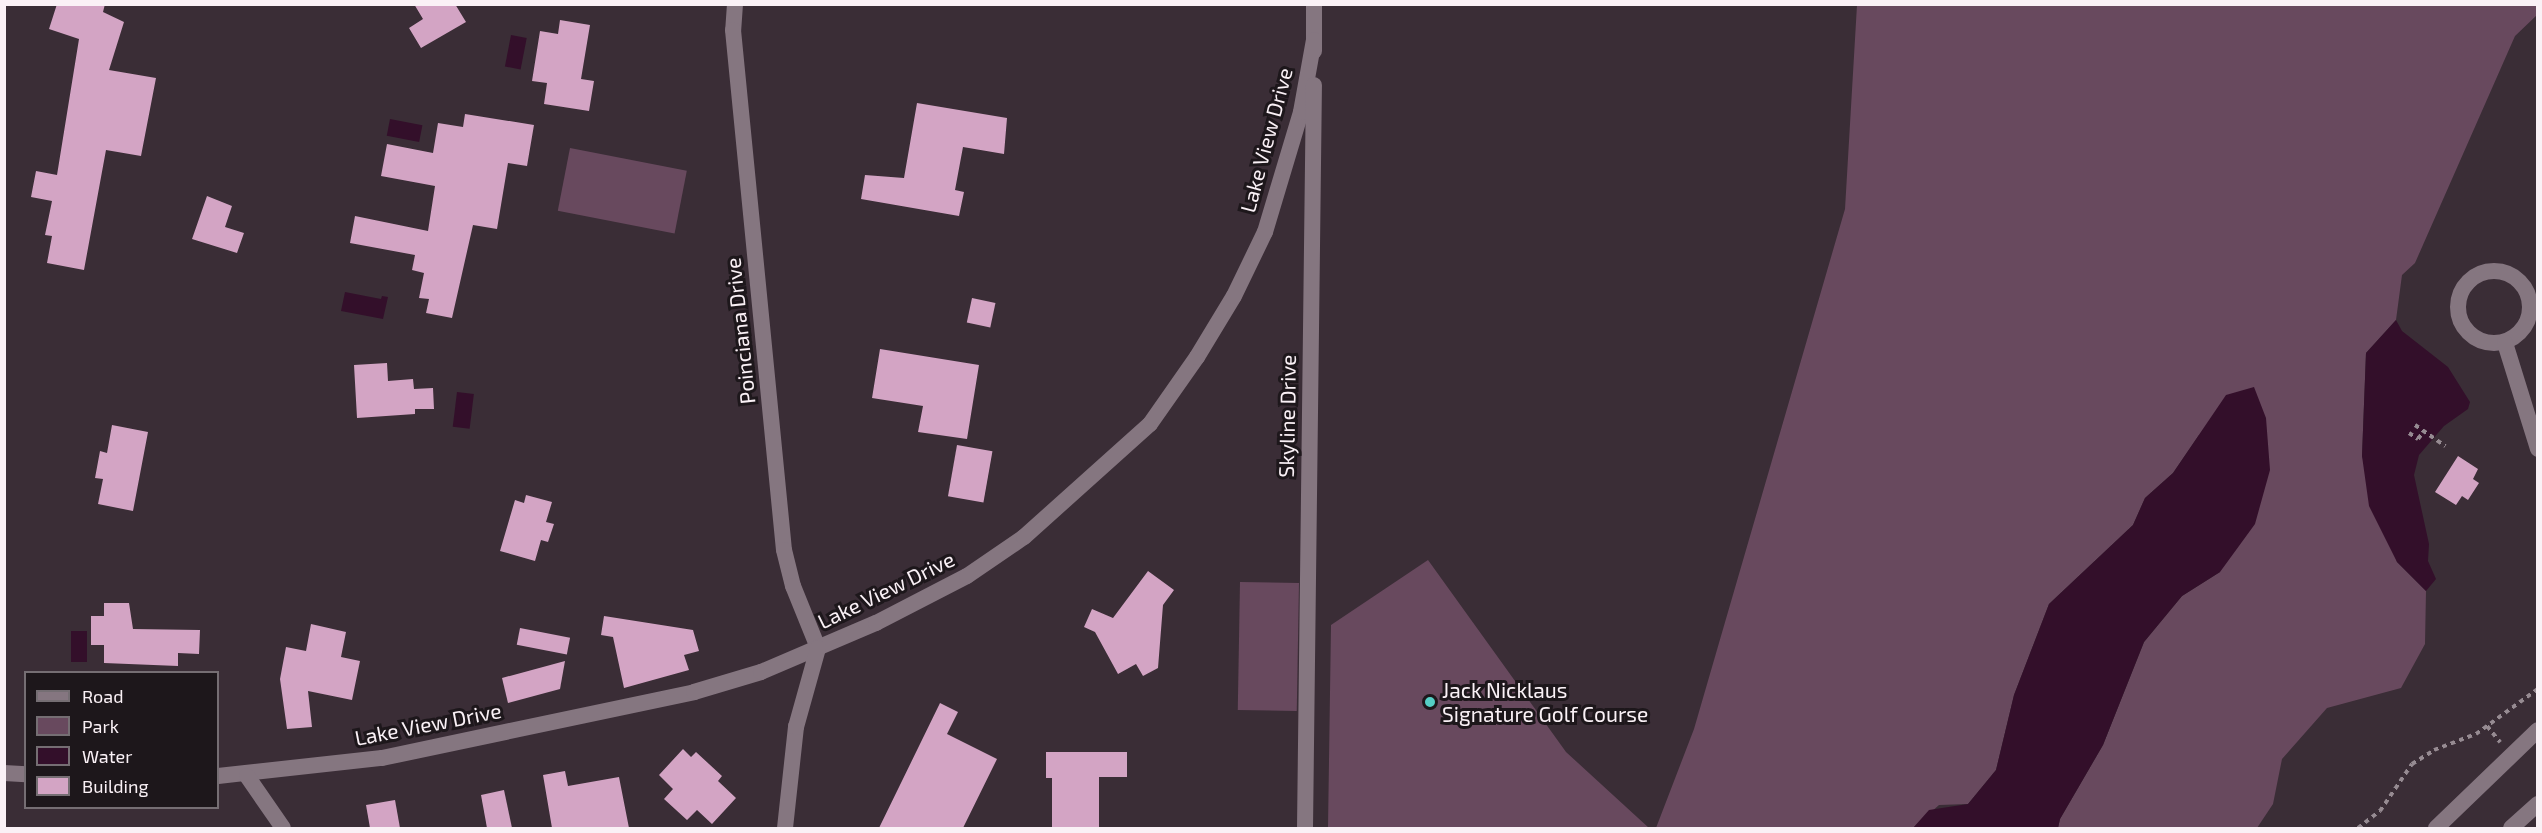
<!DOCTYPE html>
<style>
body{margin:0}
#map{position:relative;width:2542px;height:833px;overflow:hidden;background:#3a2d36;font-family:"Exo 2",sans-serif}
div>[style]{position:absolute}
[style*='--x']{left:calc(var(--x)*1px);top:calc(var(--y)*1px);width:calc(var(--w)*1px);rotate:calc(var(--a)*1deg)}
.green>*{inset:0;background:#68495e;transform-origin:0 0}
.water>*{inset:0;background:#330f2a;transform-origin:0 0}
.building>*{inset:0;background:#d3a4c4;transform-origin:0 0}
.path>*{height:4px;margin-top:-2px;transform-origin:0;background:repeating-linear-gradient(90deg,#968b92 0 4.5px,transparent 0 9px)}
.minor>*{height:16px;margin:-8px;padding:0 8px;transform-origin:8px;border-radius:8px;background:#857680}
.minor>.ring{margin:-8px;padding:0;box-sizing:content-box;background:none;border:16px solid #857680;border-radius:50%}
.secondary>*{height:16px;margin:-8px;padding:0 8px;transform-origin:8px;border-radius:8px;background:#857680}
.dots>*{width:16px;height:16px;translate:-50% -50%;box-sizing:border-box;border:3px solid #1d171b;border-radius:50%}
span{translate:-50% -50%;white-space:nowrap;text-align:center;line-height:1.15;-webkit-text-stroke:6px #1d171b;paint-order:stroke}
.street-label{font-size:21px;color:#faf1f6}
.poi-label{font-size:21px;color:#faf1f6}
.left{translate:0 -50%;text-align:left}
.frame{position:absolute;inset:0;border:6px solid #faf1f6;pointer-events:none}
.legend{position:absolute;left:24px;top:671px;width:195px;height:138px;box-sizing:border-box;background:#1d171b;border:2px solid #756e73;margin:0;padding:8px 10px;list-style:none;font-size:18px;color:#faf1f6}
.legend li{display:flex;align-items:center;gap:12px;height:30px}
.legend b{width:30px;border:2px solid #756e73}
</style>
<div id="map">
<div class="green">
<div style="clip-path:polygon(1857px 5px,2537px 5px,2537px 15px,2515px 36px,2415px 263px,2402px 275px,2396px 320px,2366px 353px,2362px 456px,2397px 562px,2426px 591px,2425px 644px,2401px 688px,2327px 708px,2282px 759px,2273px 804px,2257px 828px,2058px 828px,2060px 819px,2103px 745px,2144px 642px,2182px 596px,2220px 572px,2199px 435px,2173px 473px,2145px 498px,2133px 525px,2049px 604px,2014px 695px,1996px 770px,1968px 804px,1939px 805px,1913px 828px,1656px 828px,1694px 729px,1845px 209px)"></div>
<div style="left:570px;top:148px;width:119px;height:64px;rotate:11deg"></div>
<div style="clip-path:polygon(1428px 560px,1566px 752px,1649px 828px,1328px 828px,1331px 625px)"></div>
<div style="left:1240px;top:582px;width:59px;height:128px;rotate:1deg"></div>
</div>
<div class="water">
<div style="left:511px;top:35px;width:16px;height:32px;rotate:11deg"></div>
<div style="left:390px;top:119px;width:33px;height:17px;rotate:11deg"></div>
<div style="clip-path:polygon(345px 292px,381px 299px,382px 296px,388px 297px,383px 319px,341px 311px)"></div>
<div style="clip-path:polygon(2396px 320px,2402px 331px,2448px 367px,2470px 402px,2468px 409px,2444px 426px,2419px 455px,2414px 475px,2429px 544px,2428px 561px,2436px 579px,2426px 591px,2397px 562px,2369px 506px,2362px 456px,2366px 353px)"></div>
<div style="clip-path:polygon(2254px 387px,2266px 418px,2270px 470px,2255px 524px,2220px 572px,2182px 596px,2144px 642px,2103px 745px,2060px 819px,2058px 828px,1913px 828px,1929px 810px,1968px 804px,1996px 770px,2014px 695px,2049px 604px,2133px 525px,2145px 498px,2173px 473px,2226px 395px)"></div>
<div style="left:457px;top:392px;width:17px;height:35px;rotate:7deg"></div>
<div style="left:71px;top:631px;width:16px;height:31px"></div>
</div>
<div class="building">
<div style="clip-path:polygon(57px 4px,105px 4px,103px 12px,124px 22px,109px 70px,156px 78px,141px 156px,106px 150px,84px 270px,47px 263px,52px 236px,45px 235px,52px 201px,31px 197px,36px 171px,57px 175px,79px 39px,49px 29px)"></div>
<div style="clip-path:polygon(414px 4px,455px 4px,466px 22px,421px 48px,409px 28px,423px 19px)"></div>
<div style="clip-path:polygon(560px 20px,590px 25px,581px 79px,594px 81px,589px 111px,544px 104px,547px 83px,532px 81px,540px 31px,558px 34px)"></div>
<div style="clip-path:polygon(917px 103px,1007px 118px,1004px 154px,963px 147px,955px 190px,964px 192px,959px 216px,861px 199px,865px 175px,904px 178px)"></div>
<div style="clip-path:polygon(465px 114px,534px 125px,527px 166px,508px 163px,497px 229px,473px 225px,452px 318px,426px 313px,429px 299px,419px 298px,424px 273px,412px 270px,415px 255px,350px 243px,355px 216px,428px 231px,435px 186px,381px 176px,387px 144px,433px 153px,438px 123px,463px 127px)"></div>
<div style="clip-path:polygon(207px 196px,232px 206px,225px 227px,244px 233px,237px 253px,192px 239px)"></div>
<div style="left:972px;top:298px;width:24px;height:25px;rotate:12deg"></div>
<div style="clip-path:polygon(880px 349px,979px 365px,967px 439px,918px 432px,923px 406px,872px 398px)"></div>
<div style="clip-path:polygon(387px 363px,388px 381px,413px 379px,414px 389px,433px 388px,434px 409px,415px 409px,415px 414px,357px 418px,354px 365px)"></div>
<div style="clip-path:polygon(112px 425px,148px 432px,133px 511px,98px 504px,103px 479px,95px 478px,100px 451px,107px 453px)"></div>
<div style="left:957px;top:445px;width:36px;height:52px;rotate:10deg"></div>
<div style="clip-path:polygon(2458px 456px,2478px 469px,2473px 479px,2479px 483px,2468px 500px,2462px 496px,2456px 505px,2435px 492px)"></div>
<div style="clip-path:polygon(526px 495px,552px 502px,546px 522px,554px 524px,548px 542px,541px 540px,535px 561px,500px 551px,515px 500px,524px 503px)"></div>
<div style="clip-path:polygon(1148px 571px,1174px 590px,1163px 605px,1158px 668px,1143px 676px,1136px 664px,1118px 674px,1095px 632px,1084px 627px,1092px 609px,1113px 618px)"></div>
<div style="clip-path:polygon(104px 603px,129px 603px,133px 629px,200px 630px,199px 654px,178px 653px,178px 666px,104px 663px,104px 645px,91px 645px,91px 616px,104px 616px)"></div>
<div style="clip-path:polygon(604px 616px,693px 630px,699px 651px,684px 655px,689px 670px,624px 688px,613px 637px,601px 635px)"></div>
<div style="clip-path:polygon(311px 624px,346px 632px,341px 657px,360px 661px,352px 700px,308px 691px,312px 727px,287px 729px,280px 679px,286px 647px,306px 651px)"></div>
<div style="left:520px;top:628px;width:51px;height:17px;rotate:11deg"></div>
<div style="clip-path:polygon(565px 661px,560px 689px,508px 703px,502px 678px)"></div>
<div style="clip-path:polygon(940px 703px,958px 712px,947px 734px,997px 759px,963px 828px,879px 828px)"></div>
<div style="clip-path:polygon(683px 749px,691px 757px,696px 752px,722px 776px,718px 781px,736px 798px,712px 824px,697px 810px,687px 820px,664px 799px,673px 789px,659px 775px)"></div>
<div style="clip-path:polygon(1046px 752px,1127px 752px,1127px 777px,1099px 777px,1099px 828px,1052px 828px,1052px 778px,1046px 778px)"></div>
<div style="clip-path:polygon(565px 771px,568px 786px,619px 777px,629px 828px,552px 828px,543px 775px)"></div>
<div style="clip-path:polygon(504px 790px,512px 828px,487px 828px,481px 795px)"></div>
<div style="clip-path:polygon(395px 800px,400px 828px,370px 828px,366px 805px)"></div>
</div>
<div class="path">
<div style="--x:2415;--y:425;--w:37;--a:35"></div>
<div style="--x:2409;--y:433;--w:11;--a:34"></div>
<div style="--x:2418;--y:439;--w:10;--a:-53"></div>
<div style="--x:2487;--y:726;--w:21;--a:51"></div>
<div style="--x:2358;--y:828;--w:28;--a:-38"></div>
<div style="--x:2380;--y:811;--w:57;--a:-55.8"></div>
<div style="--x:2412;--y:764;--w:26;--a:-32"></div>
<div style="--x:2434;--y:750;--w:45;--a:-20.9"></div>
<div style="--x:2476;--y:734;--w:77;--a:-36"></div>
</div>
<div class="minor">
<div style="--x:735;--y:4;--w:26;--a:94"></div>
<div style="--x:733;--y:30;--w:522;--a:84.4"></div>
<div style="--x:784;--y:550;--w:37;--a:76"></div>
<div style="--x:793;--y:586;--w:67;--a:68"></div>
<div style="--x:1314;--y:4;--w:47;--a:90"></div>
<div class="ring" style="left:2458px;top:271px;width:56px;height:56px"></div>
<div style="--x:2505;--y:343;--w:111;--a:72.7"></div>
<div style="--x:4;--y:773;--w:22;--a:3"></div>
<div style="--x:218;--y:776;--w:165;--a:-6.3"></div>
<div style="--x:382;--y:758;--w:319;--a:-11.9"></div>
<div style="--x:694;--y:692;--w:70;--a:-16.6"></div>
<div style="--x:761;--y:672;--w:125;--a:-23.1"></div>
<div style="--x:876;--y:623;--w:102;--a:-27.3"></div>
<div style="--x:967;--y:576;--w:69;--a:-34.4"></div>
<div style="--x:1024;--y:537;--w:169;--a:-41.9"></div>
<div style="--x:1150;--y:424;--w:82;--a:-55"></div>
<div style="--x:1197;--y:357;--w:71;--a:-58.8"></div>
<div style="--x:1234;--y:296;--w:71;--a:-64.2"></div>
<div style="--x:1265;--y:232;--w:125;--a:-73.3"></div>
<div style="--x:1301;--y:112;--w:73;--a:-79.8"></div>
<div style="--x:247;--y:776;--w:63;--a:55.3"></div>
<div style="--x:785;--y:828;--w:102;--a:-83.8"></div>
<div style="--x:796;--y:727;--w:82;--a:-74.4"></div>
<div style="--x:1305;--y:828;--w:743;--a:-89.31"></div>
</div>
<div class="secondary">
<div style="--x:2436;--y:828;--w:141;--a:-43.9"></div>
<div style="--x:2511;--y:828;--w:36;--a:-42"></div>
</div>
<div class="dots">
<div style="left:1430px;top:702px;background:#55cec5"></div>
</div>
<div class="street-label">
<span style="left:1266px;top:140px;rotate:-75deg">Lake View Drive</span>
<span style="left:740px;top:331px;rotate:-96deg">Poinciana Drive</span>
<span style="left:1287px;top:416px;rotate:-89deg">Skyline Drive</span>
<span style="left:886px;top:590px;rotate:-26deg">Lake View Drive</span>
<span style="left:428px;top:724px;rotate:-11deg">Lake View Drive</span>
</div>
<div class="poi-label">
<span class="left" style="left:1442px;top:702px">Jack Nicklaus<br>Signature Golf Course</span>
</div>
<div class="frame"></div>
<ul class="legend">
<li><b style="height:8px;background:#857680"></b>Road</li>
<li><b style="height:16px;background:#68495e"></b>Park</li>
<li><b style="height:16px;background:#330f2a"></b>Water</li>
<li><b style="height:16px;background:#d3a4c4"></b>Building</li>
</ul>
</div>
